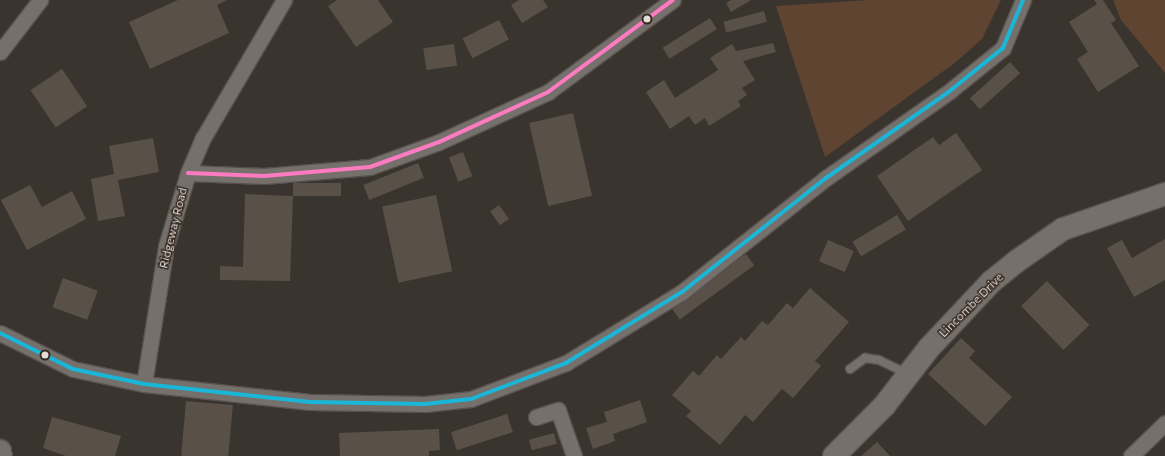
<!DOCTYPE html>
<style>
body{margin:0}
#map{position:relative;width:1165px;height:456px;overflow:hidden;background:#3a342f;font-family:Commissioner,sans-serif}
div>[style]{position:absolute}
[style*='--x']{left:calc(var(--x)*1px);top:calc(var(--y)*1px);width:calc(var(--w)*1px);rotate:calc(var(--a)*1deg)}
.green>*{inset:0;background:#5f4431}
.building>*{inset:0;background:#595048;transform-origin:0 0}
.roads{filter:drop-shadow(1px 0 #57514e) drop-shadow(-1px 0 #57514e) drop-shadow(0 1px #57514e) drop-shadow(0 -1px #57514e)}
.lane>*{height:8px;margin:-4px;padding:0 4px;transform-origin:4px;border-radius:4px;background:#75706b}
.street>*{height:15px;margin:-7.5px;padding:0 7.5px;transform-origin:7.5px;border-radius:7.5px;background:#75706b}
.secondary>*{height:22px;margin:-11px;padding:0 11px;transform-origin:11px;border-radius:11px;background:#75706b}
.bus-1>*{height:4px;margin:-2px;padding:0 2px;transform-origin:2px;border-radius:2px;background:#fe7ac1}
.bus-2>*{height:4px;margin:-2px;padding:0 2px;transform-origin:2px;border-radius:2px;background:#1ab6d8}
.dots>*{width:11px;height:11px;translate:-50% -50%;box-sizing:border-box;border:2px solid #342921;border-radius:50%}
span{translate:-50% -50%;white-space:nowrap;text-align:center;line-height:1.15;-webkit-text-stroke:3px #342921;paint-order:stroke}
.street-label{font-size:12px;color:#e3dbd6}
</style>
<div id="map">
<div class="green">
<div style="clip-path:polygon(868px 0,1001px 0,982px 39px,956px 62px,825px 157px,776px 6px)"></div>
<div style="clip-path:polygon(1113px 0,1165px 0,1165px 73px,1121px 20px)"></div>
</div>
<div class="building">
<div style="clip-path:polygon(178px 0,227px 0,217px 5px,229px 33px,150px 69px,129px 22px)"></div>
<div style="clip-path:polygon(337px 0,378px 0,393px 22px,356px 47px,328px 6px)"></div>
<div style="clip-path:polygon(519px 0,543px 0,548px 7px,522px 23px,511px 5px)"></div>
<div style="clip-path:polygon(731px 0,751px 0,731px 12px,726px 3px)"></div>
<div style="clip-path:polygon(1094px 0,1103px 0,1116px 20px,1111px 23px,1139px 66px,1098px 92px,1077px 59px,1088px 52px,1069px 22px,1097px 4px)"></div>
<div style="left:764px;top:11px;width:11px;height:42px;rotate:75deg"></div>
<div style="left:710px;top:18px;width:13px;height:56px;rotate:58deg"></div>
<div style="left:499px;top:20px;width:22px;height:41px;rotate:63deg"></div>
<div style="clip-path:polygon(773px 43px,776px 52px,743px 61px,755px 80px,742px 88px,747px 95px,738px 101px,741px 106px,709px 126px,705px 118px,695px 125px,689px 116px,670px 129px,646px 92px,664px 80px,675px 98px,718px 70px,710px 58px,732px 44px,736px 51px)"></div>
<div style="left:454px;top:44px;width:22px;height:31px;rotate:82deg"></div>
<div style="left:1010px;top:62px;width:15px;height:54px;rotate:48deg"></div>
<div style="left:62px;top:69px;width:45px;height:38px;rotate:56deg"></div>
<div style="left:573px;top:113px;width:85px;height:45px;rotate:77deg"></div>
<div style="clip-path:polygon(956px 133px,982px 170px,908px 221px,877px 176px,933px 137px,939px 145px)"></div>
<div style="clip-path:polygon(153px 138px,159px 172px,118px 180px,125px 216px,98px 221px,91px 179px,114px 174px,109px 146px)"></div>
<div style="left:463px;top:152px;width:26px;height:15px;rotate:69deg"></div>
<div style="left:418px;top:163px;width:16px;height:59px;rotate:68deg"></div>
<div style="clip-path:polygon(293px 183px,341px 183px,341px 196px,293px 196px,290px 281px,220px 280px,220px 266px,243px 267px,245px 194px,293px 196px)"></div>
<div style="clip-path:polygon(30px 185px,42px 207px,72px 191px,86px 219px,27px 250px,1px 200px)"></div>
<div style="left:436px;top:195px;width:78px;height:55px;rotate:78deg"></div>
<div style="left:499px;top:205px;width:17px;height:11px;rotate:54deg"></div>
<div style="left:897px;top:215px;width:17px;height:52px;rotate:59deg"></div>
<div style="clip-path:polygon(1165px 239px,1165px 280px,1134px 297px,1107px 248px,1122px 240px,1132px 258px)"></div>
<div style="left:828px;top:240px;width:28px;height:23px;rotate:23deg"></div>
<div style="left:746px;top:254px;width:14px;height:92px;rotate:54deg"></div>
<div style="left:63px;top:278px;width:37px;height:31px;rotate:20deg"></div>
<div style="left:1047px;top:281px;width:61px;height:36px;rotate:46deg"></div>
<div style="clip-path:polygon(810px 288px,849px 322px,815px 361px,821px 366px,793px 398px,782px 389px,753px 422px,745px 415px,720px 445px,686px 416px,691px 411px,672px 395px,693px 371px,699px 376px,717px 355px,721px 359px,741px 337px,745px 341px,762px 321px,768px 325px,787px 303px,793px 308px)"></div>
<div style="clip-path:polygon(961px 338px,975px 351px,969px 358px,1012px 397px,985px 426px,928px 374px)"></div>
<div style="clip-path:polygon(640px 400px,647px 422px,613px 434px,615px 441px,593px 449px,586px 428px,607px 422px,604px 412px)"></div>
<div style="left:186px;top:401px;width:47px;height:55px;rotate:5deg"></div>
<div style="left:507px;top:414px;width:19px;height:59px;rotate:72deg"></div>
<div style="clip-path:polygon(52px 417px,121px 436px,115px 456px,66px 456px,43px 448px)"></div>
<div style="clip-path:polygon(439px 429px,440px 450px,429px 451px,429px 456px,340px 456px,339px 433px)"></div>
<div style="left:554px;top:433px;width:11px;height:26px;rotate:75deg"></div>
<div style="clip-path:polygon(877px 442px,890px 456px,861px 456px)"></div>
</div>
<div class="roads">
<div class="lane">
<div style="--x:850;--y:369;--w:19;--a:-36"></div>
<div style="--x:865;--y:358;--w:14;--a:8"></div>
<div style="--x:879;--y:360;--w:32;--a:26"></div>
</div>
<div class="street">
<div style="--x:0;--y:52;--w:66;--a:-52.4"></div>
<div style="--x:188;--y:173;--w:76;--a:2.3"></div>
<div style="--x:264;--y:176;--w:106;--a:-4.9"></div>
<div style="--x:370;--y:167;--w:73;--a:-19.9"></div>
<div style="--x:439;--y:142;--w:120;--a:-24.6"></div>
<div style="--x:548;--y:92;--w:155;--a:-36.4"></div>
<div style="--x:0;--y:333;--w:81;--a:26.3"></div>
<div style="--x:73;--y:369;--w:73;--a:11.9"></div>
<div style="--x:144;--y:384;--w:167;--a:6.2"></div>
<div style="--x:310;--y:402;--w:115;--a:1"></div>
<div style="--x:425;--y:404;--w:46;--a:-6.2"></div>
<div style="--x:471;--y:399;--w:102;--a:-20.8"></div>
<div style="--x:566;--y:363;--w:136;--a:-31.5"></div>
<div style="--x:682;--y:292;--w:184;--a:-38.4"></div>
<div style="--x:826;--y:178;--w:153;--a:-35.1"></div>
<div style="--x:951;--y:90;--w:67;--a:-38.9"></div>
<div style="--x:1003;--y:48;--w:52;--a:-67.4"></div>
<div style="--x:144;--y:384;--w:140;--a:-80.9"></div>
<div style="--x:166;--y:246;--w:76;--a:-73.2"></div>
<div style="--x:188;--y:173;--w:38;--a:-67"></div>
<div style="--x:203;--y:138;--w:160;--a:-59.6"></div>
<div style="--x:536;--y:417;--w:23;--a:-18"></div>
<div style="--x:558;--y:410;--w:49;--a:70.8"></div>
<div style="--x:1131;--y:456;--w:47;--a:-44.1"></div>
</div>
<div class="secondary">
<div style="--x:0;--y:451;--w:5;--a:79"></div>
<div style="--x:834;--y:456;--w:71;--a:-45"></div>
<div style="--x:884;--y:406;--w:73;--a:-52.2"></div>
<div style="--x:929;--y:348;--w:91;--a:-46.8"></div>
<div style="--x:991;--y:282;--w:33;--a:-39"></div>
<div style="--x:1017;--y:261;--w:56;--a:-34.8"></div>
<div style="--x:1063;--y:229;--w:108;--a:-18.9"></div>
</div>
</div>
<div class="bus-1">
<div style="--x:188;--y:173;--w:76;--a:2.3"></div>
<div style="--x:264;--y:176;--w:106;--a:-4.9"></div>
<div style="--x:370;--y:167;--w:73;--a:-19.9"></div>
<div style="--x:439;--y:142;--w:120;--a:-24.6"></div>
<div style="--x:548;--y:92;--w:155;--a:-36.4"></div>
</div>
<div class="bus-2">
<div style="--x:0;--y:333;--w:81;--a:26.3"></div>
<div style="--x:73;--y:369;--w:73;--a:11.9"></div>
<div style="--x:144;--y:384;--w:167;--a:6.2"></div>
<div style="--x:310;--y:402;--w:115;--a:1"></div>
<div style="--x:425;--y:404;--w:46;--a:-6.2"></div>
<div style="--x:471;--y:399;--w:102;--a:-20.8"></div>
<div style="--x:566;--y:363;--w:136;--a:-31.5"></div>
<div style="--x:682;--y:292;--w:184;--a:-38.4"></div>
<div style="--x:826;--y:178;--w:153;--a:-35.1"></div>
<div style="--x:951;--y:90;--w:67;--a:-38.9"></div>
<div style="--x:1003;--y:48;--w:52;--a:-67.4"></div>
</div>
<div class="dots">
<div style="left:647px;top:19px;background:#e3dbd6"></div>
<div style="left:45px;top:355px;background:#e3dbd6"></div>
</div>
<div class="street-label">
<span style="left:173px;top:228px;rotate:-76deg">Ridgeway Road</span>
<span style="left:971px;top:305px;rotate:-45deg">Lincombe Drive</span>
</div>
</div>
